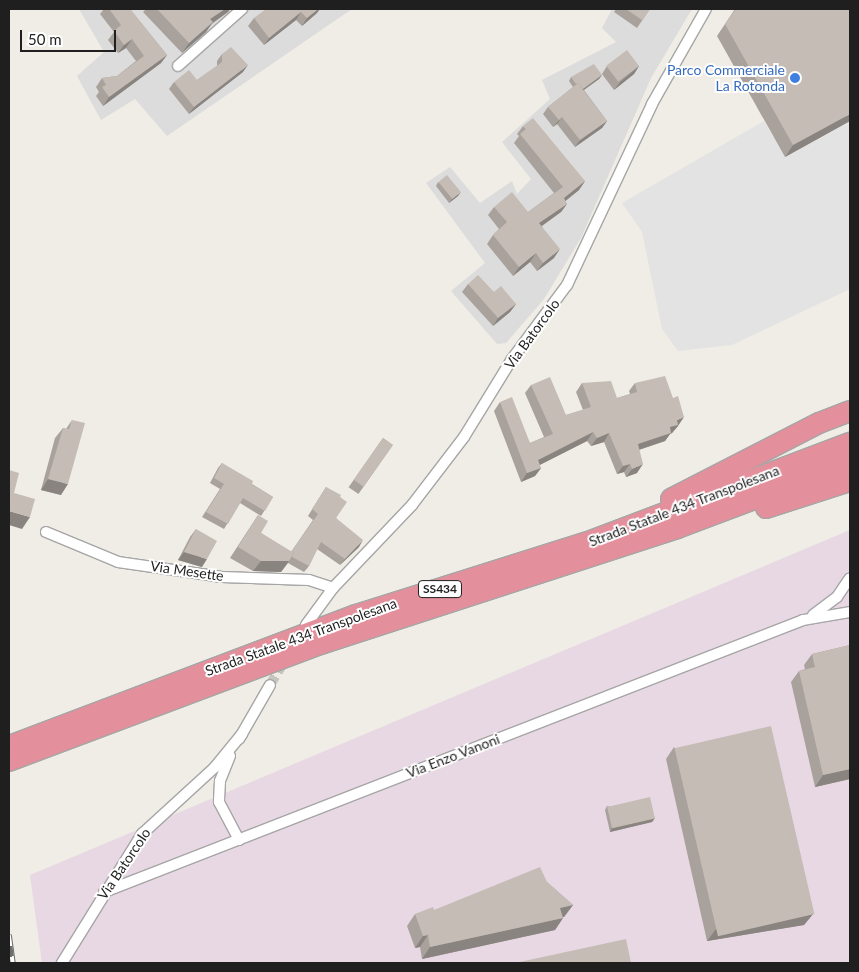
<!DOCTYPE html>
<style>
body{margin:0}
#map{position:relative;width:859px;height:972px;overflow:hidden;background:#efede5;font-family:Lato,sans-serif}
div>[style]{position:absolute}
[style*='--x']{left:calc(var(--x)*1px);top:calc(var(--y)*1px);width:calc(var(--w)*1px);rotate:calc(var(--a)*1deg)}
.residential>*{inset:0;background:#dddcdc}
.industrial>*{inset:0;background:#e8d8e4}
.parking>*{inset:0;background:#e3e3e3}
.street-tunnel>*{height:10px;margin-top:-5px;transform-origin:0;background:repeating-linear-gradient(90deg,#c5c4bd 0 10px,transparent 0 15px)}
.roads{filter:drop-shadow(1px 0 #a6a6a6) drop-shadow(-1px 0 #a6a6a6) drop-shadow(0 1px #a6a6a6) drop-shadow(0 -1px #a6a6a6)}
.street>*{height:10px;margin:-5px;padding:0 5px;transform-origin:5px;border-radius:5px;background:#fff}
.highway>*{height:20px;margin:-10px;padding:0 10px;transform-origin:10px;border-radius:10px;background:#e48f9c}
.rail>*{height:5.5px;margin-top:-2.75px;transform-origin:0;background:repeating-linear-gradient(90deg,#fff 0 11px,#6d6d6d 0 22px);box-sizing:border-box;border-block:1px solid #6d6d6d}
.wall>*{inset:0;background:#a9a29c;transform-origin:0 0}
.shaded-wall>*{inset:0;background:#89847f}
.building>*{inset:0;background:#c4bcb5;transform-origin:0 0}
.dots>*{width:14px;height:14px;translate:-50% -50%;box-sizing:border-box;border:2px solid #fff;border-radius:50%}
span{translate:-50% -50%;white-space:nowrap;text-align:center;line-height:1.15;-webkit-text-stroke:4px #fff;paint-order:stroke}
.shield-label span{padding:1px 4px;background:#fff;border:1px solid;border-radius:4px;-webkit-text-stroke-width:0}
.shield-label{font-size:12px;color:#1f1f1f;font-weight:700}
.shop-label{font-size:14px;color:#366cbe}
.right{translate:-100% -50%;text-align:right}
.street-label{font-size:14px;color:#1f1f1f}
.frame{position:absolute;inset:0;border:10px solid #1f1f1f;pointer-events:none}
.scale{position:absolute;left:20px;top:30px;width:96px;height:22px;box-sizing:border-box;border:2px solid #1f1f1f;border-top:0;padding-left:6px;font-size:15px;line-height:18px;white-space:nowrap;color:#1f1f1f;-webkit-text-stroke:4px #fff;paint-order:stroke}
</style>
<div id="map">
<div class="residential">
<div style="clip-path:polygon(79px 9px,352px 9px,167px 136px,135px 99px,101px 120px,77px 76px,104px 52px)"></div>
<div style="clip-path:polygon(612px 9px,692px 9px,651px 78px,581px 238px,544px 299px,506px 343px,497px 344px,451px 291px,485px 263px,426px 183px,450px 167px,480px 203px,512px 181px,517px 194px,531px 179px,502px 142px,550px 99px,542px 80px,616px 42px,602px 28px)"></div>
</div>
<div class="industrial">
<div style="clip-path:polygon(850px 530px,850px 963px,42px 963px,30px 875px)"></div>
</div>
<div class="parking">
<div style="clip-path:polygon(764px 121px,785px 157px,850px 121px,850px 289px,732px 345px,678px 351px,662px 329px,642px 232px,622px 203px)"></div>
</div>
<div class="street-tunnel">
<div style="--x:270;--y:685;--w:29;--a:-59"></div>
</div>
<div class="roads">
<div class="street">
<div style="--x:178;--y:66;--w:86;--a:-41.7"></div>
<div style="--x:46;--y:532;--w:78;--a:22.6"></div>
<div style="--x:118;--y:562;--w:105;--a:8.2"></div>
<div style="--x:222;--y:577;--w:87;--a:2"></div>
<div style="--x:309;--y:580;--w:25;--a:18"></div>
<div style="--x:813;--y:615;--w:30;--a:-37"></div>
<div style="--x:837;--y:597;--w:22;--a:-56"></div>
<div style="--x:306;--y:625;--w:46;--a:-53.9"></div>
<div style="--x:333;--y:588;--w:115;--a:-46.4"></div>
<div style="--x:412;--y:505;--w:86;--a:-52.6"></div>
<div style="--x:464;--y:437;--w:92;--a:-58.4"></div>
<div style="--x:512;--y:359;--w:92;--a:-53.4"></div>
<div style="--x:567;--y:285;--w:200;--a:-64.8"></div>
<div style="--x:652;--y:104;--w:109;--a:-60.4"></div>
<div style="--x:239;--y:739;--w:62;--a:-60.1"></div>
<div style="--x:230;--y:756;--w:27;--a:112"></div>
<div style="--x:220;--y:781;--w:21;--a:93"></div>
<div style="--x:219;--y:802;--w:43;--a:62.2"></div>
<div style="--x:104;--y:892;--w:750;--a:-21.26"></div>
<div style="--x:803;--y:620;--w:48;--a:-9.7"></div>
<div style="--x:62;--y:963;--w:152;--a:-58.2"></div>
<div style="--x:142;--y:834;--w:99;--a:-42.5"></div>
<div style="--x:215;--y:767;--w:43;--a:-50.7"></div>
</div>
<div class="highway">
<div style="--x:671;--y:499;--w:166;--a:-27.2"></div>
<div style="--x:819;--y:423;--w:33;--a:-21"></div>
<div style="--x:766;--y:508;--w:88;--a:-17.8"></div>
<div style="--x:9;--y:746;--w:371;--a:-20.7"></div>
<div style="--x:356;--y:615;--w:240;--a:-17.5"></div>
<div style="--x:585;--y:543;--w:283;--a:-20.7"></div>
<div style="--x:9;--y:761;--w:333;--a:-20.6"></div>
<div style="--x:321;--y:644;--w:374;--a:-18"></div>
<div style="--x:677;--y:528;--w:185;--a:-20.6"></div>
</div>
</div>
<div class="rail">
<div style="--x:9;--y:935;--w:28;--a:82"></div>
</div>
<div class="wall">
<div style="clip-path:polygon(104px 9px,130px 9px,167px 55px,161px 63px,103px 106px,96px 96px,99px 92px,96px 87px,102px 78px,117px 76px,136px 61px,126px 48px,118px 53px,108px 40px,114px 32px,100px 14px)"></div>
<div style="clip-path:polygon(146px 9px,230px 9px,228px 12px,212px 24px,206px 32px,182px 53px,143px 12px)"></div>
<div style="clip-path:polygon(616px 9px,650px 9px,637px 28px,614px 12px)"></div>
<div style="clip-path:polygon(735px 9px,850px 121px,785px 157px,717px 36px)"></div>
<div style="clip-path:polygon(275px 10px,317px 13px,302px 26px,296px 20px,264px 45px,248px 26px,254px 18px)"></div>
<div style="clip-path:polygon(222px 54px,243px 72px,189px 114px,169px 89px,174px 82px,197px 80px,217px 66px,217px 61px)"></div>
<div style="clip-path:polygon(607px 66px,639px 66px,634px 74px,614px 90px,602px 74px)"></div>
<div style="clip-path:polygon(602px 75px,599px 79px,584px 90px,607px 121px,602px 128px,575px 147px,557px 124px,553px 127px,543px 114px,548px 107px,573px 87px,569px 81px,571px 77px)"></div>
<div style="clip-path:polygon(523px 126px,585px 181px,579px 190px,565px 201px,567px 204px,561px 212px,542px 226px,554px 258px,537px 271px,530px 262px,513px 276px,487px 244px,493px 235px,499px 229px,488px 215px,494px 207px,528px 212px,554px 193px,514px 143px,519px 136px,517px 134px)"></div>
<div style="clip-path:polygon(438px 182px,458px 196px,449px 203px,436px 186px)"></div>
<div style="clip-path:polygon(468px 284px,494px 292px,516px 304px,510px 312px,493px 326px,462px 292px)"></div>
<div style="clip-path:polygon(582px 383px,617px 398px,630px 394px,629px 391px,635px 383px,678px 426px,672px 433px,670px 434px,665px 441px,639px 450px,637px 473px,626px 477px,624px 472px,617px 474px,604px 442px,591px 446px,587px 441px,539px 465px,541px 468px,535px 476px,521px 482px,494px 411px,500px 402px,530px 443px,544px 437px,525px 393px,531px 385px,566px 415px,583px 410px,576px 392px)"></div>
<div style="clip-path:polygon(72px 420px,61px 495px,41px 490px,55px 438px,63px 428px,66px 429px)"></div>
<div style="left:383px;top:438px;width:12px;height:60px;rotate:35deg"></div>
<div style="clip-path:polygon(222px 463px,252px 484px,273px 497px,261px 516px,240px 503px,224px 529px,202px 517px,220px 489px,210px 483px,218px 468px)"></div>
<div style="clip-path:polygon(326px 487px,340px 497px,336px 518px,359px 547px,340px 565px,317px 549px,309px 566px,304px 572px,288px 563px,281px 572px,253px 571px,230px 558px,258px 515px,261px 533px,291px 552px,313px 520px,308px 516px)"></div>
<div style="clip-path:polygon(196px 529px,202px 567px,178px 560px,190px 537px)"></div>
<div style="clip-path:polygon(850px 645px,850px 779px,815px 787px,791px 682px,799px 671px,805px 669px,804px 665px,812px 654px)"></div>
<div style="clip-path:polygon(674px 747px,813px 914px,804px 925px,707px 941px,666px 759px)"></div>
<div style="clip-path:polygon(607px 806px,655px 818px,652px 822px,610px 832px,605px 810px)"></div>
<div style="clip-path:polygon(547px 882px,573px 905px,564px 917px,562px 917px,563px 918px,555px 930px,422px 959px,420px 947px,415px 948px,407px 926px,415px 914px,434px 910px)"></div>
</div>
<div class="shaded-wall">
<div style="clip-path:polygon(225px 9px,230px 9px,228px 12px,212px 23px,206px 32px,182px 53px,189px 43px,210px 19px)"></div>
<div style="clip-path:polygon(318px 9px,320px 9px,317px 13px,302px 26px,307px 18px)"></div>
<div style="clip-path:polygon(301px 12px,296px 20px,264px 45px,269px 38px)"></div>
<div style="clip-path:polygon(132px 39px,126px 48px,118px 53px,124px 45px)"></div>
<div style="clip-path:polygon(167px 55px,161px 63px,103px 106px,109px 97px)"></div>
<div style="clip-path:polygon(248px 65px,243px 72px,189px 114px,194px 107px)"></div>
<div style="clip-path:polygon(639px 66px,634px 74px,614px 90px,620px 82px)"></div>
<div style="clip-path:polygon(602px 75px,599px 79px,578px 94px,581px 90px)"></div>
<div style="clip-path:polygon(850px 114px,850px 121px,785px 157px,793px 145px)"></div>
<div style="clip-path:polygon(562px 117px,557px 124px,553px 127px,559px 120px)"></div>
<div style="clip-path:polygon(607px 121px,602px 128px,575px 147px,580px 140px)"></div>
<div style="clip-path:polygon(585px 181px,579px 190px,558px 207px,564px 198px)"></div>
<div style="clip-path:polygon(461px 192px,458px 196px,449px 203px,452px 199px)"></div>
<div style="clip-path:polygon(567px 204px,561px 212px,533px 232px,539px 223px)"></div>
<div style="clip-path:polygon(560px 249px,554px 258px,537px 271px,543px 263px)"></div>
<div style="clip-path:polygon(536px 253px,530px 262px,513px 276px,519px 267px)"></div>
<div style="clip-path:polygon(516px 304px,510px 312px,493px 326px,498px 318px)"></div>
<div style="clip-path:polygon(684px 417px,678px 426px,672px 433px,670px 434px,665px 441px,632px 452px,638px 444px,670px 427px,677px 420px)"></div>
<div style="clip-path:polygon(593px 432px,587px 441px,532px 469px,538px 460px)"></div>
<div style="clip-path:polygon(609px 433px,604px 442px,591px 446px,597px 438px)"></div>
<div style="clip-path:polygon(630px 464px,624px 472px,617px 474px,623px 466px)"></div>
<div style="clip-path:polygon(643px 464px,637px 473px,626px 477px,632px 469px)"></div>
<div style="clip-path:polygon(541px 468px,535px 476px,521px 482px,527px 473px)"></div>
<div style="clip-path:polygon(48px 479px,68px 484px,61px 495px,41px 490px)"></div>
<div style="clip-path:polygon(9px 511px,30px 517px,22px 529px,9px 525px)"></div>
<div style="clip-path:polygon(363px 540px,359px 547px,340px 565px,345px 559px)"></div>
<div style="clip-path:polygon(184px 552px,207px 559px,202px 567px,178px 560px)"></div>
<div style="clip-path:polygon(261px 561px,289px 561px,281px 572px,253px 571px)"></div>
<div style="clip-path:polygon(850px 769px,850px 779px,815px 787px,823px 775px)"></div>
<div style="clip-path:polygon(655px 818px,652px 822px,610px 832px,612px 828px)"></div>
<div style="clip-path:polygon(573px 905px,564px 917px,552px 919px,560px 908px)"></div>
<div style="clip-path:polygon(813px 914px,804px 925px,707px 941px,716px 929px)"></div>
<div style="clip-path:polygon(563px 918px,555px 930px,422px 959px,430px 947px)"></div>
<div style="clip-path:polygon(428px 935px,420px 947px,415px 948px,423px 936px)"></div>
</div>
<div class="building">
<div style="clip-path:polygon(109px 9px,130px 9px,167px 55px,109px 97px,102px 87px,106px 85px,102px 78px,117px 76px,144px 56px,132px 39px,124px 45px,114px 31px,121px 25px)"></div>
<div style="clip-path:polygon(157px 9px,225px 9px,210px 19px,213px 22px,189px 43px)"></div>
<div style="clip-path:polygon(266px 9px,274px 9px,275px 10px,277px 9px,318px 9px,307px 18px,301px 12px,269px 38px,254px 18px)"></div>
<div style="clip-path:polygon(626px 9px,650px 9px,642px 20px)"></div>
<div style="clip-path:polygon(736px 9px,850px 9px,850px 114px,793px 145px,725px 24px)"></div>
<div style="clip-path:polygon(231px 47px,248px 65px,194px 107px,174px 82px,189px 70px,197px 80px,222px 62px,222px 54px)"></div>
<div style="left:627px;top:50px;width:20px;height:26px;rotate:53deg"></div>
<div style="clip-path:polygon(594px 64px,602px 75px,583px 89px,578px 83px,576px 84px,571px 77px)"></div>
<div style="clip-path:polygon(578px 83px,607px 121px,580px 140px,562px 117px,559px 120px,548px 107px)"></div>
<div style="clip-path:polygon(533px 118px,585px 181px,564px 198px,567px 204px,539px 223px,560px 249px,543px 263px,536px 253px,519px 267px,493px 235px,507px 222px,494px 207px,512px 192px,528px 212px,563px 187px,520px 134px,526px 129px,523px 126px)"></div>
<div style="left:447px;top:175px;width:22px;height:11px;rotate:51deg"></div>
<div style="clip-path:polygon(478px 275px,494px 292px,501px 286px,516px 304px,498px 318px,468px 284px)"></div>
<div style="clip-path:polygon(665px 376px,673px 398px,678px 396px,684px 417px,677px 420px,678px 425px,670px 427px,671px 433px,638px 444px,643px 464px,632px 469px,630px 464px,623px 466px,609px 433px,597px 438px,593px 432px,538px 460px,541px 468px,527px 473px,500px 402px,512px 397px,530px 443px,553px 434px,531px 385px,550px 377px,566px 415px,591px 407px,582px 383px,611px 381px,617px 398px,637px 392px,635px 383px)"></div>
<div style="clip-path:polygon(72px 420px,85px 423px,68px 484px,48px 479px,63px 428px,69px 429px)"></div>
<div style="left:383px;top:438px;width:12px;height:51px;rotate:35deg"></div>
<div style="clip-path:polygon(222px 463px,253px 481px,252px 484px,273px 497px,265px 511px,243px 498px,228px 524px,206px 512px,224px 484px,214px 478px)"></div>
<div style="clip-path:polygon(9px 470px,19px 473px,14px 493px,35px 499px,30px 517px,9px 511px)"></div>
<div style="clip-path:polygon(326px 487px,341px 495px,340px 497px,347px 502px,336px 518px,363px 540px,345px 559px,321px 542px,309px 566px,292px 557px,294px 553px,291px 552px,318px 514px,312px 509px)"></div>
<div style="clip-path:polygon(258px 515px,268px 521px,261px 533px,294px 553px,289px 561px,261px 561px,238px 547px)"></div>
<div style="clip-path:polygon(196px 529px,217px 541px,207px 559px,184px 552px)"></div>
<div style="clip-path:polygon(850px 645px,850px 769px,823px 775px,799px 671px,815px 667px,812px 654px)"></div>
<div style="left:771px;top:726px;width:193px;height:99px;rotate:77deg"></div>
<div style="left:650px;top:797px;width:22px;height:44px;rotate:77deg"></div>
<div style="clip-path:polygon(540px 867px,547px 882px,573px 905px,560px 908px,563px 918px,430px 947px,428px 935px,423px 936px,415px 914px,433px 907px,434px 910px)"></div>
<div style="clip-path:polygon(626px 939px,631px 963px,515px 963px)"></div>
</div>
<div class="dots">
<div style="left:795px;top:78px;background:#3f7fe0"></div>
</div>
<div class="shield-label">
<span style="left:440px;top:589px">SS434</span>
</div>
<div class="shop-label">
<span class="right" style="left:785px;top:78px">Parco Commerciale<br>La Rotonda</span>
</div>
<div class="street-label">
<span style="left:532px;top:334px;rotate:-54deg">Via Batorcolo</span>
<span style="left:684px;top:506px;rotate:-21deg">Strada Statale 434 Transpolesana</span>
<span style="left:187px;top:571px;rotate:8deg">Via Mesette</span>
<span style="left:301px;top:637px;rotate:-20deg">Strada Statale 434 Transpolesana</span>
<span style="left:453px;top:756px;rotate:-21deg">Via Enzo Vanoni</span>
<span style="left:124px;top:864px;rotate:-56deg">Via Batorcolo</span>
</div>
<div class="frame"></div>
<div class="scale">50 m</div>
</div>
